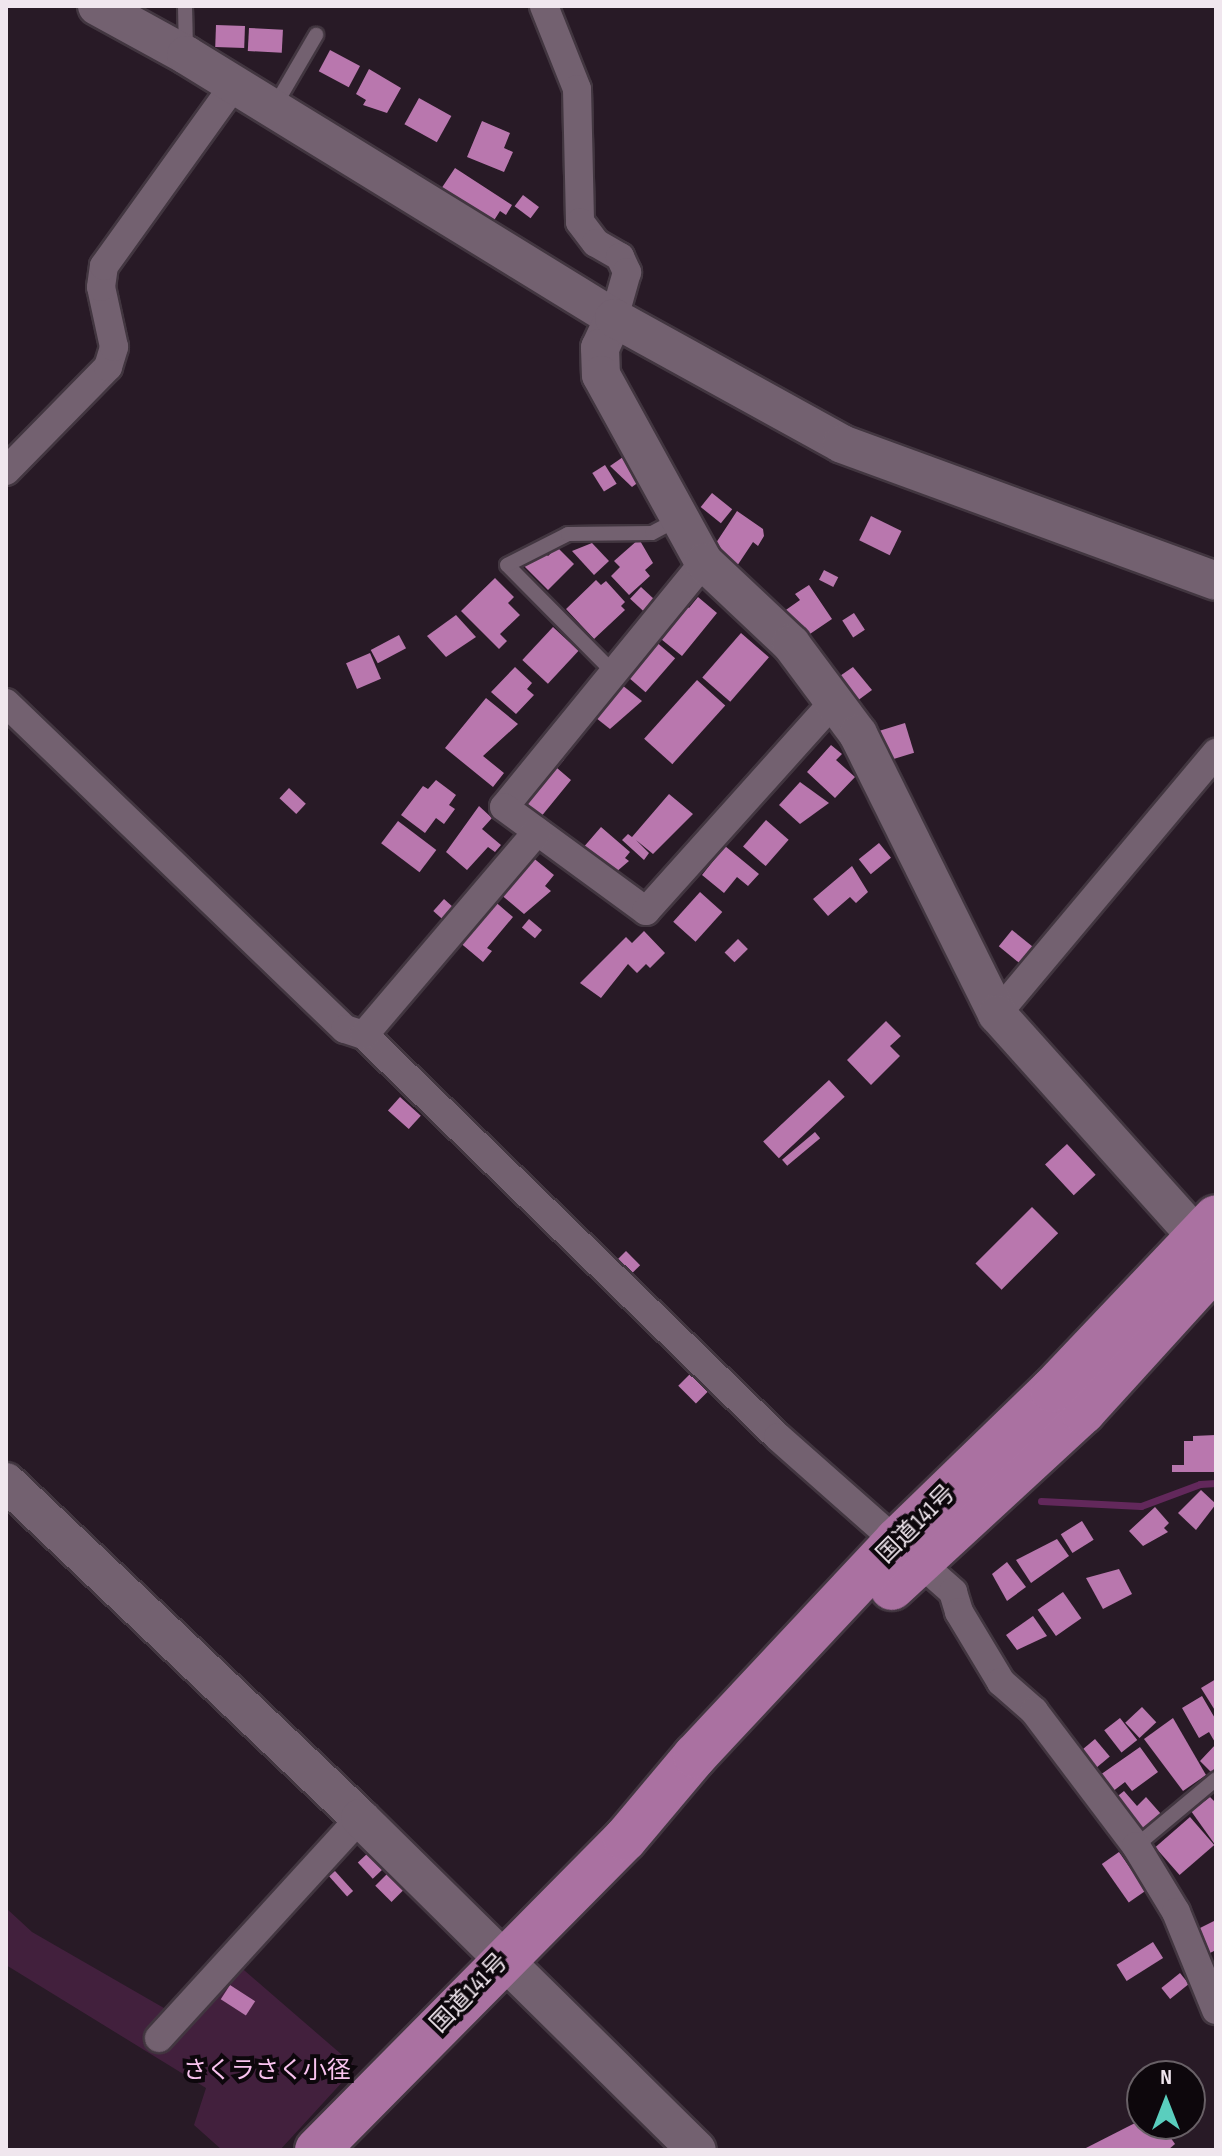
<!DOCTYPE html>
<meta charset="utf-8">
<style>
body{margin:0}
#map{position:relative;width:1222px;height:2156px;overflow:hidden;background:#281a26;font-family:"Sofia Sans Condensed","Noto Sans JP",sans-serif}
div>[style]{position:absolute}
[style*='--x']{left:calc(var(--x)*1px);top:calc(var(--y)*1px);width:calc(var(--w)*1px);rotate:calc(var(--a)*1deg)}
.green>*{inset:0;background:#42203d}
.stream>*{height:7px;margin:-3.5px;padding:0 3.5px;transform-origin:3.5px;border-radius:3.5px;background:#62285b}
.building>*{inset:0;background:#b977ae;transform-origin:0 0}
.roads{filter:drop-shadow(2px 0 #423640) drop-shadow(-2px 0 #423640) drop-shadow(0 2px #423640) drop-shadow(0 -2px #423640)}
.lane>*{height:14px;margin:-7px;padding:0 7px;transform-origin:7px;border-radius:7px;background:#736170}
.street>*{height:28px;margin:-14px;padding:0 14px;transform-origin:14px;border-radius:14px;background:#736170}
.secondary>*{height:38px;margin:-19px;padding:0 19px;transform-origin:19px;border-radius:19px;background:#736170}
.highway>*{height:44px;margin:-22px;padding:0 22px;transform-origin:22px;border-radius:22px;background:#aa71a1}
span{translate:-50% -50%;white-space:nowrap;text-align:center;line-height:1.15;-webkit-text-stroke:8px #0d070c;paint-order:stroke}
.street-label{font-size:24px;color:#f0e6ee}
.park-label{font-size:24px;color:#f9c3ef}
.frame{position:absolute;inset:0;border:8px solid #f0e6ee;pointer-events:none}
.north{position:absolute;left:1126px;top:2060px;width:80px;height:80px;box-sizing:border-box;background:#0d070c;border:2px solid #686066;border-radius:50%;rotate:0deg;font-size:22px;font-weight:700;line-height:32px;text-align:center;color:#f0e6ee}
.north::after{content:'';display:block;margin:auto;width:28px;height:36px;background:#5acebe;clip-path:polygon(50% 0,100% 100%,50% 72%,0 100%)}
</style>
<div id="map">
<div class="green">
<div style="clip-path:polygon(6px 1908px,32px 1932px,183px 2019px,237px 1964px,356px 2067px,280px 2150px,222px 2150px,194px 2125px,206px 2088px,6px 1965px)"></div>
</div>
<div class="stream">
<div style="--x:1041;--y:1501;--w:100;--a:2.9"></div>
<div style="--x:1141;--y:1506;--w:63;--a:-20.4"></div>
<div style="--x:1200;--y:1484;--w:16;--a:-4"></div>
</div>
<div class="building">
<div style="left:216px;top:25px;width:29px;height:22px;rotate:2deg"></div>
<div style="left:249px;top:28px;width:34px;height:23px;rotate:3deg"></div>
<div style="left:330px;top:50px;width:34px;height:24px;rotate:28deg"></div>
<div style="clip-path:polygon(369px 69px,401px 88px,387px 113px,363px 105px,366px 100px,356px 94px)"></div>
<div style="left:419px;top:98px;width:37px;height:30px;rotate:29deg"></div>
<div style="clip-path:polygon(482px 121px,510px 133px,504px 148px,513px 152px,504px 172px,467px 157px)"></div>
<div style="clip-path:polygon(455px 168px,512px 205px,506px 215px,500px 211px,493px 222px,441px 189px)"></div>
<div style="left:523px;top:195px;width:20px;height:14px;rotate:37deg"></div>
<div style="clip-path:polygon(623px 457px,640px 481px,632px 487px,610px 466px)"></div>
<div style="left:605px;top:465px;width:22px;height:15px;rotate:58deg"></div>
<div style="left:712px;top:493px;width:26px;height:18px;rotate:39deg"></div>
<div style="clip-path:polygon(737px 511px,763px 529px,764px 536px,758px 546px,753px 542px,737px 566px,712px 549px)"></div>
<div style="left:871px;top:516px;width:34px;height:27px;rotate:26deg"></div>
<div style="clip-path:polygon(639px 539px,653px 563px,645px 570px,650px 576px,629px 595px,611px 576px,620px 567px,614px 561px)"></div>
<div style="clip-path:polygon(592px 543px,609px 561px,594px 575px,572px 551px)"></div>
<div style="clip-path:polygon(557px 547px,574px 564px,548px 590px,521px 563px,530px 554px,535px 560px,543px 551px,548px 556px)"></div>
<div style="left:824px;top:570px;width:16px;height:11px;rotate:27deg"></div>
<div style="clip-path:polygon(495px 578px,514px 597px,508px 603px,520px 615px,500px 634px,507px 641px,499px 649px,461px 611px)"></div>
<div style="clip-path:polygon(596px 580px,601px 585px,606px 581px,625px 602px,621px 606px,625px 610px,594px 639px,566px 609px)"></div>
<div style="clip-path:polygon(809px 585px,832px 619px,804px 638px,783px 612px,800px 600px,795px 594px)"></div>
<div style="left:641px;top:587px;width:21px;height:16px;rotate:43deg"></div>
<div style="clip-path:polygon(698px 597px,717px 613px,682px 656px,656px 635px,683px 603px,689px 608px)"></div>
<div style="left:854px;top:613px;width:20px;height:14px;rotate:57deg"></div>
<div style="clip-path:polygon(456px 615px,476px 637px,446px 657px,427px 636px)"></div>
<div style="left:553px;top:627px;width:35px;height:45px;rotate:43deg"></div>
<div style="left:741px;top:633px;width:37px;height:59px;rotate:41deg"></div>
<div style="left:399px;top:635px;width:15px;height:32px;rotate:62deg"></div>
<div style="left:654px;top:640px;width:28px;height:45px;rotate:41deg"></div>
<div style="left:370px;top:653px;width:28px;height:26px;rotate:67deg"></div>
<div style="clip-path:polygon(515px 667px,532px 683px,527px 689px,534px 695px,516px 714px,491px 692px)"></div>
<div style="clip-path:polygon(853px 667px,872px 690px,849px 707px,834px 680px)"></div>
<div style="left:697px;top:680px;width:38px;height:79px;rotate:42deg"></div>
<div style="clip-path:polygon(617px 681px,642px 701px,610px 729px,591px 714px)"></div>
<div style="clip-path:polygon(486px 698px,518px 724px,483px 756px,504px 773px,493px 787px,445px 748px)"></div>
<div style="left:905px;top:723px;width:31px;height:35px;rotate:73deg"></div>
<div style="clip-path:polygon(831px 745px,842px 754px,836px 760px,855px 777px,835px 798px,807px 772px)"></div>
<div style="clip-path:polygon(558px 755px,564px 760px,557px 768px,571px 780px,540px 818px,521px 802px)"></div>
<div style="clip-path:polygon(436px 780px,456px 795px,449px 805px,455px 809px,444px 824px,436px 818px,425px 833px,401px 815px,423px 786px,428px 789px)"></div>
<div style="clip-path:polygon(800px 782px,829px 803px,800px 824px,779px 805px)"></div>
<div style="left:289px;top:788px;width:23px;height:14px;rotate:43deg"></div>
<div style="clip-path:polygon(669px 794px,693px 814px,653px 854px,636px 840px,649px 853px,644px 860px,622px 840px,628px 834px,632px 837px)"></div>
<div style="clip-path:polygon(479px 806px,492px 818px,482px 829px,501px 845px,495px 852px,488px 847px,467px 870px,446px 852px)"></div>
<div style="left:766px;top:820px;width:30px;height:35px;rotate:41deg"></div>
<div style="left:398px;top:821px;width:48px;height:28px;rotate:37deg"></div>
<div style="clip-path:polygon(601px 827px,630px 852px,625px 858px,629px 861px,609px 878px,582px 849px)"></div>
<div style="left:879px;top:843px;width:19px;height:26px;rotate:51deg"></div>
<div style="clip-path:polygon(725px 846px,759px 874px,748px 886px,737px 877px,724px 893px,702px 875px)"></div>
<div style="clip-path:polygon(531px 856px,554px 875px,545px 886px,551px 891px,524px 914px,499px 893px)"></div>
<div style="clip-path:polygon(852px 866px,868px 892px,856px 903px,850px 897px,828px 916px,813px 899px)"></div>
<div style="left:700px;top:892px;width:30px;height:40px;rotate:42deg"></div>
<div style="left:444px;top:899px;width:15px;height:16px;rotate:42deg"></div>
<div style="clip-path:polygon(492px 899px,513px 917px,487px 948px,492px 951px,483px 962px,458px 941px)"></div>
<div style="left:529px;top:919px;width:17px;height:11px;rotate:40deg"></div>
<div style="left:1012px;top:930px;width:28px;height:21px;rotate:39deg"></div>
<div style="clip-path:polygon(644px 931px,665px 953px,650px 968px,646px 964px,637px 973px,628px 964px,601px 998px,580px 983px,626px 937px,632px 943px)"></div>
<div style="left:738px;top:939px;width:14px;height:19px;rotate:45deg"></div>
<div style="clip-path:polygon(886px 1021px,901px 1036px,890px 1046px,900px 1056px,871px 1085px,847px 1060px)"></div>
<div style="left:829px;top:1080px;width:23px;height:90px;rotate:47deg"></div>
<div style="left:400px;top:1097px;width:28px;height:18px;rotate:42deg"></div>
<div style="left:815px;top:1132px;width:8px;height:43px;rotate:50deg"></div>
<div style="left:1067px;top:1144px;width:42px;height:30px;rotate:47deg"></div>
<div style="left:1032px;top:1207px;width:37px;height:80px;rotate:45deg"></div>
<div style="left:626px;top:1251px;width:20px;height:11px;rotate:45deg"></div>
<div style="left:691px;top:1373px;width:25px;height:18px;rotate:45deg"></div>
<div style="clip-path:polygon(1216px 1435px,1216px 1472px,1172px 1472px,1172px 1465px,1184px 1465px,1184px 1441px,1193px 1441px,1193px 1436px)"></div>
<div style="clip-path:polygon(1201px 1490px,1216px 1504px,1196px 1530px,1178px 1513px)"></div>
<div style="clip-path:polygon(1155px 1507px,1169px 1523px,1164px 1528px,1168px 1532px,1143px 1546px,1129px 1531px)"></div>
<div style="left:1082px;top:1521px;width:22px;height:25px;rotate:58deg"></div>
<div style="clip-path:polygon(1057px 1539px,1069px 1556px,1031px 1583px,1016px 1560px)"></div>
<div style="clip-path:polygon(1007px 1562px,1026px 1587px,1007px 1601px,992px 1574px)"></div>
<div style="clip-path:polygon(1119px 1569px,1132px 1594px,1103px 1609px,1086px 1578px)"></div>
<div style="left:1063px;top:1592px;width:32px;height:31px;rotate:55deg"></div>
<div style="clip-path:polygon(1033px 1616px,1047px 1636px,1017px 1650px,1006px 1635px)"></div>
<div style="clip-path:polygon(1216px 1679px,1216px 1712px,1201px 1688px)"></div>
<div style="clip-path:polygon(1202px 1696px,1216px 1720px,1216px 1767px,1211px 1772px,1200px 1761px,1216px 1744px,1209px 1732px,1199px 1738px,1182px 1708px)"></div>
<div style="left:1142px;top:1707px;width:21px;height:23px;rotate:47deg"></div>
<div style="left:1120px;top:1718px;width:28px;height:20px;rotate:52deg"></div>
<div style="clip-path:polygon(1173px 1718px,1206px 1775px,1183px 1791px,1144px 1739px)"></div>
<div style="left:1095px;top:1739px;width:23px;height:21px;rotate:50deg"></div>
<div style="clip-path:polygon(1140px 1747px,1158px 1772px,1132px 1791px,1125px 1782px,1112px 1792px,1100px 1775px)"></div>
<div style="clip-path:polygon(1124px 1791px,1137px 1806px,1146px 1797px,1161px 1814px,1142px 1831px,1114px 1799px)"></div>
<div style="clip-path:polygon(1210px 1797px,1216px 1803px,1216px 1846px,1191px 1811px)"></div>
<div style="left:1190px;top:1817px;width:37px;height:46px;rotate:49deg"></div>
<div style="left:1119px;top:1852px;width:47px;height:21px;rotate:55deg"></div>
<div style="left:368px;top:1853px;width:22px;height:14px;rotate:47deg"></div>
<div style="left:335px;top:1871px;width:27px;height:8px;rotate:48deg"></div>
<div style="left:388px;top:1873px;width:23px;height:18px;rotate:45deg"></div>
<div style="clip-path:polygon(1216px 1920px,1216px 1950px,1206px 1955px,1194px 1931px)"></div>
<div style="left:1153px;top:1942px;width:19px;height:43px;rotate:58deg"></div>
<div style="left:1180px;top:1973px;width:14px;height:24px;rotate:51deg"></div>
<div style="left:230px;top:1985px;width:30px;height:17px;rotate:33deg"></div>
<div style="clip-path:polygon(1139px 2121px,1161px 2124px,1175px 2144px,1168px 2150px,1082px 2150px)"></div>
</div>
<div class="roads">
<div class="lane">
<div style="--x:185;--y:6;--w:44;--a:88.7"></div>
<div style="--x:273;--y:109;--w:86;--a:-59.8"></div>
<div style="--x:615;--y:674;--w:153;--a:-134.7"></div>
<div style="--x:507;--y:565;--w:68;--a:-26.9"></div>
<div style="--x:568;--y:534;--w:84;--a:-0.7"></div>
<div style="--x:652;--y:533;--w:30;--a:-28"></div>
<div style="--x:1136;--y:1846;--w:104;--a:-39.9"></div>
</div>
<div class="street">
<div style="--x:544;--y:6;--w:89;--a:68.3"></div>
<div style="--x:577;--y:89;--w:133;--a:88.7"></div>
<div style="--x:580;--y:222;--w:26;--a:53"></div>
<div style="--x:596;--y:243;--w:28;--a:30"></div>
<div style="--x:620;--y:257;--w:17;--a:65"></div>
<div style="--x:627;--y:272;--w:48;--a:105.8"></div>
<div style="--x:6;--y:471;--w:146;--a:-45.6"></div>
<div style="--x:108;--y:367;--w:21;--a:-73"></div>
<div style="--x:114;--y:347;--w:61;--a:-102.2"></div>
<div style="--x:101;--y:287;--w:21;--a:-82"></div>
<div style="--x:104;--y:266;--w:223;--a:-54.3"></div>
<div style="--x:704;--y:562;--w:316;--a:129.2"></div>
<div style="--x:504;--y:807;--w:176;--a:36.2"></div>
<div style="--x:646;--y:911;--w:283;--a:-48.1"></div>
<div style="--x:6;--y:703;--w:470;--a:43.9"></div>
<div style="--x:345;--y:1029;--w:20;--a:18"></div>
<div style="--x:364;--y:1035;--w:577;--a:44.16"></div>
<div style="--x:778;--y:1437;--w:234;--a:41.5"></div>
<div style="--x:953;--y:1592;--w:21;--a:73"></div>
<div style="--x:959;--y:1612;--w:82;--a:59"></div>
<div style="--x:1001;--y:1682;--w:44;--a:41.3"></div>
<div style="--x:1034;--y:1711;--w:169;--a:52.9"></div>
<div style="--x:1136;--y:1846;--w:77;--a:58.8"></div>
<div style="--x:1176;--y:1912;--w:106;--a:67.8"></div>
<div style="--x:997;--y:1014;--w:341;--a:-50"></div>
<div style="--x:364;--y:1035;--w:267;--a:-49.6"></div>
<div style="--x:159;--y:2038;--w:298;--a:-47.6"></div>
</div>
<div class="secondary">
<div style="--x:97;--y:6;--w:102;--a:28.8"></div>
<div style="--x:186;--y:55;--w:502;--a:31.57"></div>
<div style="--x:614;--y:318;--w:33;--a:115"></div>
<div style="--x:600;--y:348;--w:27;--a:88"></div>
<div style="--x:601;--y:375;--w:213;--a:61.2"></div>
<div style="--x:704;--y:562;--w:120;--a:43.3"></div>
<div style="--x:791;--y:644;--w:112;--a:53.3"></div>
<div style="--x:858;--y:734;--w:313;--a:63.6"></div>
<div style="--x:997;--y:1014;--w:328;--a:48.1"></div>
<div style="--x:614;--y:318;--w:260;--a:28.9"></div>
<div style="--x:842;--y:444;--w:398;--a:20.1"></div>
<div style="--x:6;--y:1482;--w:488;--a:43.5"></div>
<div style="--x:360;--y:1818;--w:473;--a:44.6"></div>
</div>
<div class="highway">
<div style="--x:892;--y:1588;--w:260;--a:-42.7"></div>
<div style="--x:1083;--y:1412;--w:197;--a:-47.7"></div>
<div style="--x:317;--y:2150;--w:438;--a:-45.3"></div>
<div style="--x:625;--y:1839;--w:109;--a:-49.9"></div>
<div style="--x:695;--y:1756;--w:296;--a:-46.9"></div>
<div style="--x:897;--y:1540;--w:216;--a:-44.1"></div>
<div style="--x:1052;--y:1390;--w:238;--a:-46.5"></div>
</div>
</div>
<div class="street-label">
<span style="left:916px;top:1524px;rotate:-45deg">国道141号</span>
<span style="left:469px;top:1993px;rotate:-46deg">国道141号</span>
</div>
<div class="park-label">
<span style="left:267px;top:2071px">さくラさく小径</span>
</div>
<div class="frame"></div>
<div class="north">N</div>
</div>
